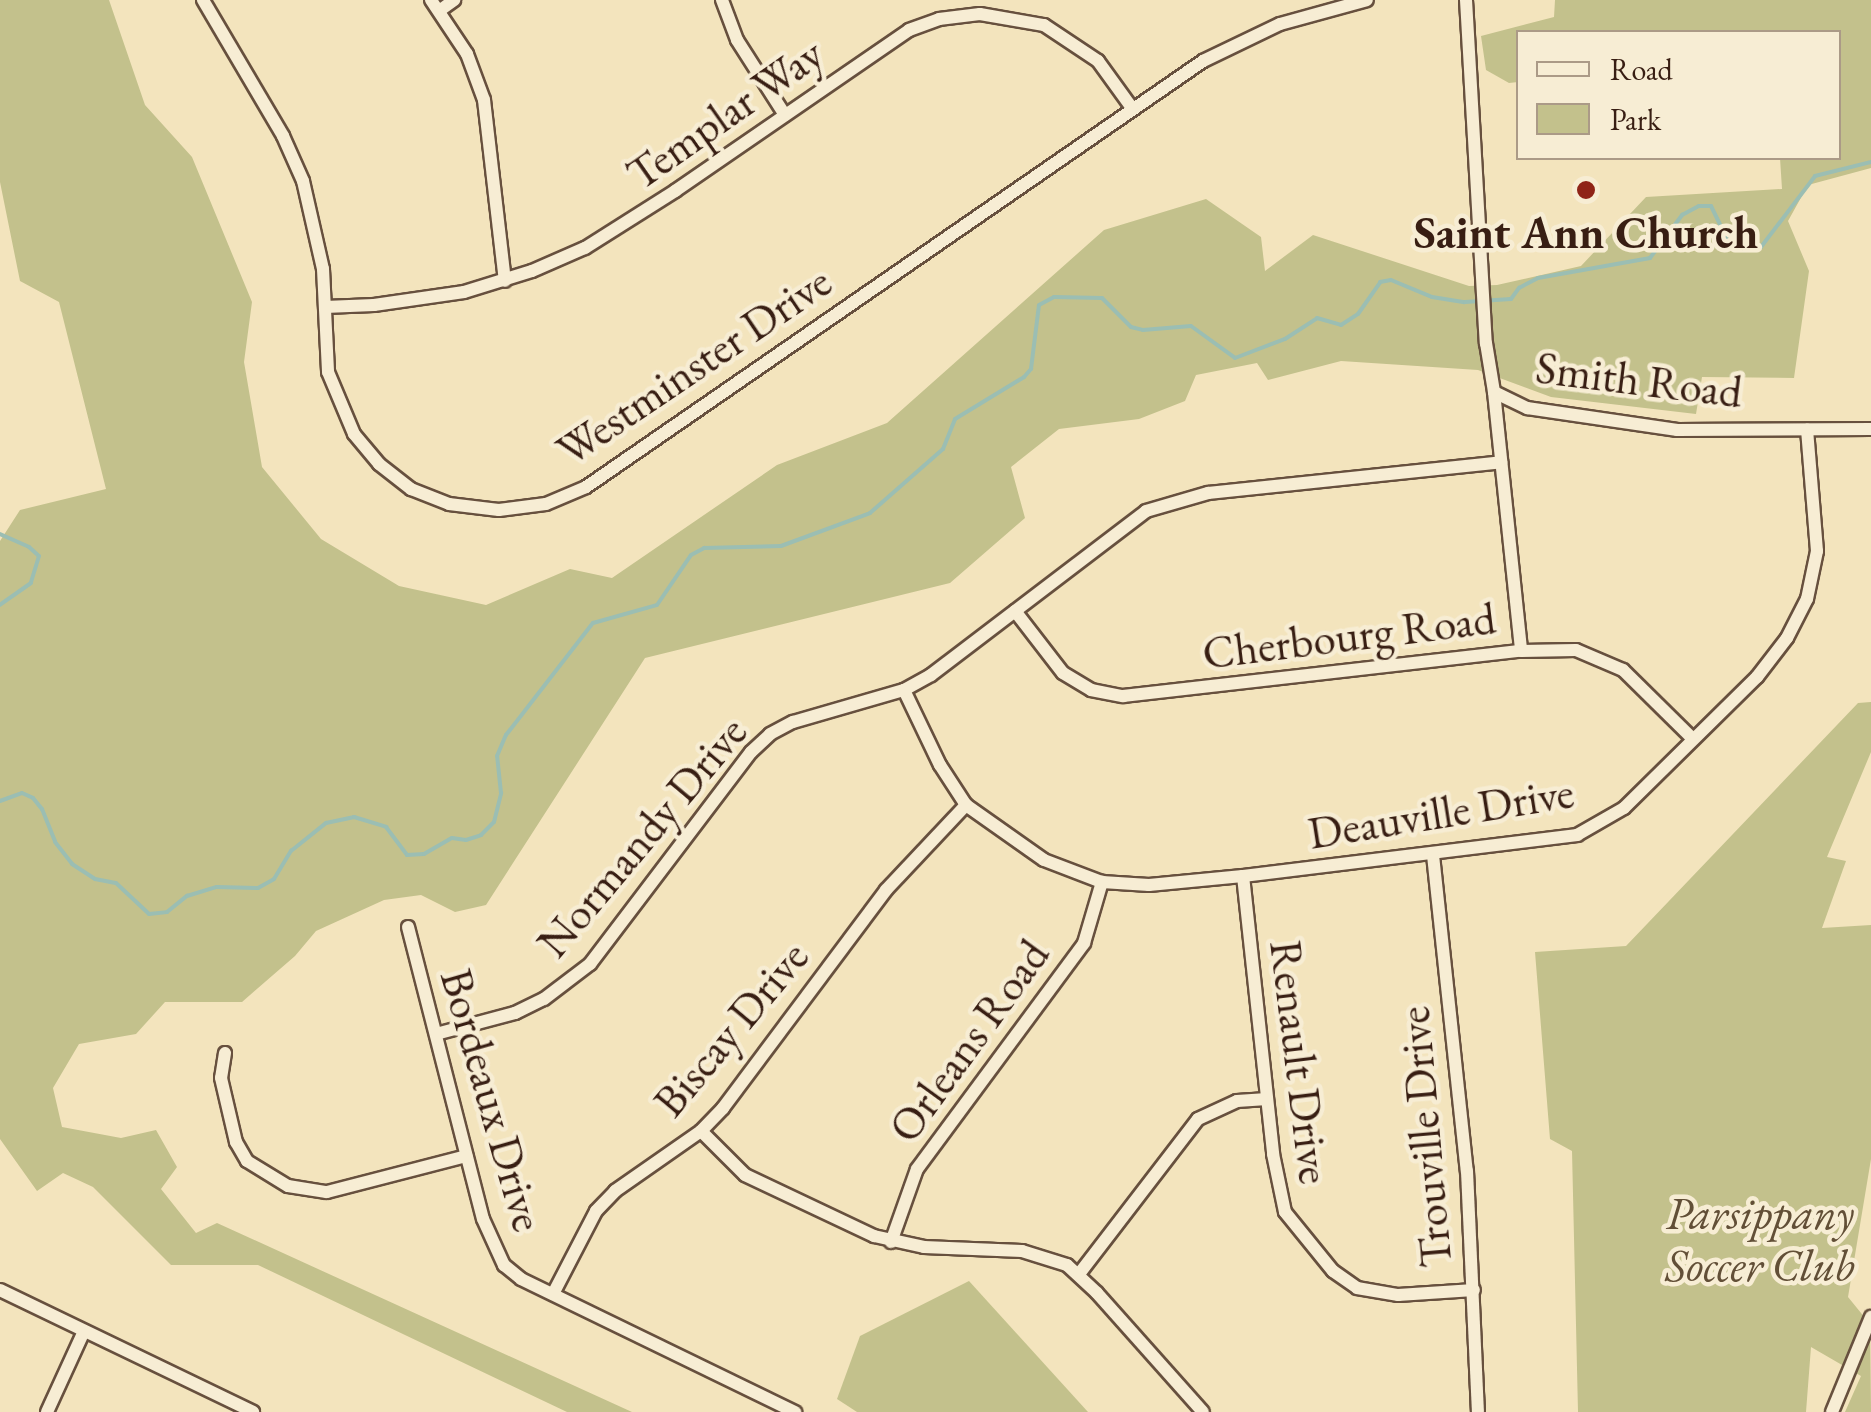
<!DOCTYPE html>
<style>
body{margin:0}
#map{position:relative;width:1871px;height:1412px;overflow:hidden;background:#f3e4bd;font-family:"EB Garamond",serif}
div>[style]{position:absolute}
[style*='--x']{left:calc(var(--x)*1px);top:calc(var(--y)*1px);width:calc(var(--w)*1px);rotate:calc(var(--a)*1deg)}
.green>*{inset:0;background:#c3c18c}
.stream>*{height:4px;margin:-2px;padding:0 2px;transform-origin:2px;border-radius:2px;background:#9bbeb3}
.roads{filter:drop-shadow(2px 0 #67503e) drop-shadow(-2px 0 #67503e) drop-shadow(0 2px #67503e) drop-shadow(0 -2px #67503e)}
.minor>*{height:12px;margin:-6px;padding:0 6px;transform-origin:6px;border-radius:6px;background:#f7edd4}
.dots>*{width:28px;height:28px;translate:-50% -50%;box-sizing:border-box;border:5px solid #f7edd4;border-radius:50%}
span{translate:-50% -50%;white-space:nowrap;text-align:center;line-height:1.15;-webkit-text-stroke:9px #f7edd4;paint-order:stroke}
.street-label{font-size:45px;color:#381e13}
.poi-label{font-size:45px;color:#381e13;font-weight:700}
.park-label{font-size:45px;color:#624f37;font-style:italic}
.legend{position:absolute;left:1516px;top:30px;width:325px;height:130px;box-sizing:border-box;background:#f7edd4;border:2px solid #ab9a87;margin:0;padding:12px 18px;list-style:none;font-size:30px;color:#381e13}
.legend li{display:flex;align-items:center;gap:20px;height:50px}
.legend b{width:50px;border:2px solid #ab9a87}
</style>
<div id="map">
<div class="green">
<div style="clip-path:polygon(0 0,109px 0,145px 105px,192px 157px,252px 302px,244px 362px,262px 467px,321px 539px,399px 586px,486px 605px,570px 569px,612px 578px,777px 465px,887px 423px,1104px 230px,1206px 199px,1261px 237px,1265px 271px,1313px 235px,1469px 286px,1497px 285px,1581px 266px,1646px 197px,1782px 189px,1780px 158px,1838px 158px,1838px 32px,1518px 32px,1518px 82px,1509px 83px,1486px 70px,1481px 36px,1554px 17px,1555px 0,1871px 0,1871px 168px,1808px 185px,1788px 221px,1809px 271px,1794px 378px,1702px 377px,1696px 414px,1551px 397px,1478px 370px,1341px 361px,1268px 380px,1257px 363px,1196px 375px,1185px 401px,1139px 419px,1059px 429px,1011px 467px,1025px 518px,950px 583px,645px 658px,486px 905px,455px 912px,421px 895px,384px 900px,316px 931px,295px 956px,242px 1002px,165px 1002px,136px 1034px,79px 1044px,53px 1088px,62px 1127px,121px 1138px,156px 1130px,177px 1167px,161px 1189px,196px 1233px,217px 1223px,632px 1412px,567px 1412px,258px 1265px,171px 1265px,93px 1187px,63px 1173px,37px 1191px,0 1139px,0 541px,20px 510px,106px 489px,59px 302px,20px 281px,0 182px)"></div>
<div style="clip-path:polygon(1871px 702px,1871px 752px,1827px 857px,1846px 861px,1822px 928px,1871px 925px,1871px 1159px,1848px 1297px,1870px 1324px,1871px 1412px,1845px 1412px,1861px 1376px,1811px 1347px,1806px 1412px,1578px 1412px,1572px 1151px,1550px 1139px,1535px 952px,1626px 946px,1858px 703px)"></div>
<div style="clip-path:polygon(969px 1281px,1088px 1412px,857px 1412px,837px 1399px,860px 1336px)"></div>
</div>
<div class="stream">
<div style="--x:0;--y:534;--w:32;--a:24"></div>
<div style="--x:29;--y:547;--w:13;--a:42"></div>
<div style="--x:39;--y:556;--w:28;--a:107"></div>
<div style="--x:31;--y:583;--w:38;--a:145"></div>
<div style="--x:0;--y:801;--w:23;--a:-20"></div>
<div style="--x:22;--y:793;--w:12;--a:24"></div>
<div style="--x:33;--y:798;--w:14;--a:51"></div>
<div style="--x:42;--y:809;--w:35;--a:68"></div>
<div style="--x:55;--y:842;--w:28;--a:52"></div>
<div style="--x:72;--y:864;--w:27;--a:33"></div>
<div style="--x:95;--y:879;--w:21;--a:11"></div>
<div style="--x:116;--y:883;--w:45;--a:43.2"></div>
<div style="--x:149;--y:914;--w:18;--a:-6"></div>
<div style="--x:167;--y:912;--w:26;--a:-39"></div>
<div style="--x:187;--y:896;--w:31;--a:-17"></div>
<div style="--x:217;--y:887;--w:41;--a:1.4"></div>
<div style="--x:258;--y:888;--w:18;--a:-29"></div>
<div style="--x:274;--y:879;--w:33;--a:-59"></div>
<div style="--x:291;--y:851;--w:45;--a:-38.7"></div>
<div style="--x:326;--y:823;--w:29;--a:-12"></div>
<div style="--x:354;--y:817;--w:34;--a:17"></div>
<div style="--x:386;--y:827;--w:35;--a:53"></div>
<div style="--x:407;--y:855;--w:17;--a:-3"></div>
<div style="--x:424;--y:854;--w:32;--a:-30"></div>
<div style="--x:452;--y:838;--w:14;--a:8"></div>
<div style="--x:466;--y:840;--w:16;--a:-18"></div>
<div style="--x:481;--y:835;--w:18;--a:-45"></div>
<div style="--x:494;--y:822;--w:30;--a:-76"></div>
<div style="--x:501;--y:793;--w:37;--a:-96"></div>
<div style="--x:497;--y:756;--w:23;--a:-67"></div>
<div style="--x:506;--y:735;--w:142;--a:-52.2"></div>
<div style="--x:593;--y:623;--w:66;--a:-15.7"></div>
<div style="--x:657;--y:605;--w:60;--a:-55.8"></div>
<div style="--x:691;--y:555;--w:15;--a:-28"></div>
<div style="--x:704;--y:548;--w:77;--a:-1.5"></div>
<div style="--x:781;--y:546;--w:95;--a:-20.3"></div>
<div style="--x:870;--y:513;--w:97;--a:-41.2"></div>
<div style="--x:943;--y:449;--w:32;--a:-68"></div>
<div style="--x:955;--y:419;--w:81;--a:-31.3"></div>
<div style="--x:1024;--y:377;--w:11;--a:-49"></div>
<div style="--x:1031;--y:369;--w:64;--a:-82.9"></div>
<div style="--x:1039;--y:305;--w:17;--a:-28"></div>
<div style="--x:1054;--y:297;--w:48;--a:1.2"></div>
<div style="--x:1102;--y:298;--w:41;--a:45"></div>
<div style="--x:1131;--y:327;--w:12;--a:14"></div>
<div style="--x:1143;--y:330;--w:48;--a:-4.8"></div>
<div style="--x:1191;--y:326;--w:54;--a:36"></div>
<div style="--x:1235;--y:358;--w:53;--a:-20.8"></div>
<div style="--x:1285;--y:339;--w:38;--a:-33"></div>
<div style="--x:1317;--y:318;--w:25;--a:16"></div>
<div style="--x:1341;--y:325;--w:20;--a:-33"></div>
<div style="--x:1358;--y:314;--w:39;--a:-55"></div>
<div style="--x:1380;--y:282;--w:11;--a:-10"></div>
<div style="--x:1391;--y:280;--w:44;--a:22.5"></div>
<div style="--x:1432;--y:297;--w:33;--a:9"></div>
<div style="--x:1465;--y:302;--w:46;--a:-3.7"></div>
<div style="--x:1511;--y:299;--w:14;--a:-54"></div>
<div style="--x:1519;--y:288;--w:21;--a:-28"></div>
<div style="--x:1538;--y:278;--w:114;--a:-10.1"></div>
<div style="--x:1650;--y:258;--w:54;--a:-53.3"></div>
<div style="--x:1682;--y:215;--w:19;--a:-28"></div>
<div style="--x:1699;--y:206;--w:12;--a:0"></div>
<div style="--x:1711;--y:206;--w:43;--a:64"></div>
<div style="--x:1730;--y:245;--w:15;--a:20"></div>
<div style="--x:1744;--y:250;--w:17;--a:-10"></div>
<div style="--x:1761;--y:247;--w:89;--a:-52.7"></div>
<div style="--x:1815;--y:176;--w:58;--a:-14"></div>
</div>
<div class="roads">
<div class="minor">
<div style="--x:203;--y:0;--w:158;--a:59.5"></div>
<div style="--x:283;--y:136;--w:49;--a:66"></div>
<div style="--x:303;--y:181;--w:90;--a:77.2"></div>
<div style="--x:323;--y:269;--w:103;--a:87.2"></div>
<div style="--x:328;--y:372;--w:67;--a:67.2"></div>
<div style="--x:354;--y:434;--w:39;--a:50"></div>
<div style="--x:379;--y:464;--w:41;--a:38"></div>
<div style="--x:411;--y:489;--w:41;--a:21.5"></div>
<div style="--x:449;--y:504;--w:50;--a:6.8"></div>
<div style="--x:499;--y:510;--w:47;--a:-7.3"></div>
<div style="--x:546;--y:504;--w:43;--a:-23"></div>
<div style="--x:586;--y:487;--w:750;--a:-34.62"></div>
<div style="--x:1203;--y:61;--w:85;--a:-25.7"></div>
<div style="--x:1280;--y:24;--w:90;--a:-15.4"></div>
<div style="--x:431;--y:0;--w:65;--a:56.3"></div>
<div style="--x:467;--y:54;--w:49;--a:69.7"></div>
<div style="--x:484;--y:100;--w:182;--a:83.4"></div>
<div style="--x:722;--y:0;--w:43;--a:69.4"></div>
<div style="--x:737;--y:40;--w:89;--a:57.4"></div>
<div style="--x:1466;--y:0;--w:344;--a:86.7"></div>
<div style="--x:1486;--y:343;--w:50;--a:80.7"></div>
<div style="--x:1494;--y:392;--w:37;--a:26"></div>
<div style="--x:1527;--y:408;--w:152;--a:8.3"></div>
<div style="--x:1677;--y:430;--w:194;--a:-0.3"></div>
<div style="--x:439;--y:11;--w:19;--a:-36"></div>
<div style="--x:325;--y:307;--w:49;--a:-2.3"></div>
<div style="--x:374;--y:305;--w:91;--a:-8.2"></div>
<div style="--x:464;--y:292;--w:71;--a:-17.2"></div>
<div style="--x:532;--y:271;--w:58;--a:-23.5"></div>
<div style="--x:585;--y:248;--w:107;--a:-32.3"></div>
<div style="--x:675;--y:191;--w:284;--a:-34.5"></div>
<div style="--x:909;--y:30;--w:32;--a:-20"></div>
<div style="--x:939;--y:19;--w:41;--a:-7"></div>
<div style="--x:980;--y:14;--w:65;--a:9.8"></div>
<div style="--x:1044;--y:25;--w:65;--a:33.7"></div>
<div style="--x:1098;--y:61;--w:58;--a:54.1"></div>
<div style="--x:1494;--y:392;--w:260;--a:84"></div>
<div style="--x:1015;--y:611;--w:78;--a:52.3"></div>
<div style="--x:1063;--y:673;--w:33;--a:31"></div>
<div style="--x:1091;--y:690;--w:33;--a:11"></div>
<div style="--x:1123;--y:696;--w:401;--a:-6.5"></div>
<div style="--x:1521;--y:651;--w:55;--a:-1"></div>
<div style="--x:1576;--y:650;--w:51;--a:23.1"></div>
<div style="--x:1623;--y:670;--w:98;--a:44.6"></div>
<div style="--x:904;--y:690;--w:83;--a:64.4"></div>
<div style="--x:940;--y:765;--w:48;--a:57"></div>
<div style="--x:966;--y:805;--w:95;--a:35.2"></div>
<div style="--x:1044;--y:860;--w:62;--a:20.8"></div>
<div style="--x:1102;--y:882;--w:47;--a:3.7"></div>
<div style="--x:1149;--y:885;--w:94;--a:-5.5"></div>
<div style="--x:1243;--y:876;--w:337;--a:-7"></div>
<div style="--x:1577;--y:835;--w:54;--a:-29.9"></div>
<div style="--x:1624;--y:808;--w:187;--a:-44.6"></div>
<div style="--x:1757;--y:677;--w:49;--a:-52.4"></div>
<div style="--x:1787;--y:638;--w:44;--a:-62.9"></div>
<div style="--x:1807;--y:599;--w:49;--a:-78.2"></div>
<div style="--x:1817;--y:551;--w:122;--a:-94.7"></div>
<div style="--x:1433;--y:855;--w:318;--a:83.9"></div>
<div style="--x:1467;--y:1171;--w:241;--a:87.4"></div>
<div style="--x:1243;--y:876;--w:280;--a:83.8"></div>
<div style="--x:1273;--y:1154;--w:59;--a:78.3"></div>
<div style="--x:1285;--y:1212;--w:76;--a:50.9"></div>
<div style="--x:1333;--y:1271;--w:29;--a:35"></div>
<div style="--x:1357;--y:1288;--w:42;--a:9.7"></div>
<div style="--x:1398;--y:1295;--w:76;--a:-3.8"></div>
<div style="--x:408;--y:927;--w:301;--a:75.6"></div>
<div style="--x:483;--y:1219;--w:51;--a:65.5"></div>
<div style="--x:504;--y:1265;--w:22;--a:39"></div>
<div style="--x:521;--y:1279;--w:305;--a:25.9"></div>
<div style="--x:436;--y:1034;--w:82;--a:-14.9"></div>
<div style="--x:515;--y:1013;--w:32;--a:-26"></div>
<div style="--x:544;--y:999;--w:58;--a:-37.3"></div>
<div style="--x:590;--y:964;--w:266;--a:-52.8"></div>
<div style="--x:751;--y:752;--w:26;--a:-43"></div>
<div style="--x:770;--y:734;--w:26;--a:-28"></div>
<div style="--x:793;--y:722;--w:116;--a:-16.1"></div>
<div style="--x:904;--y:690;--w:31;--a:-29"></div>
<div style="--x:931;--y:675;--w:270;--a:-37.3"></div>
<div style="--x:1146;--y:511;--w:65;--a:-16.2"></div>
<div style="--x:1208;--y:493;--w:295;--a:-6"></div>
<div style="--x:225;--y:1053;--w:25;--a:99"></div>
<div style="--x:221;--y:1078;--w:66;--a:76.8"></div>
<div style="--x:236;--y:1142;--w:22;--a:60"></div>
<div style="--x:247;--y:1161;--w:48;--a:31.4"></div>
<div style="--x:288;--y:1186;--w:39;--a:9"></div>
<div style="--x:327;--y:1192;--w:144;--a:-14.5"></div>
<div style="--x:701;--y:1131;--w:62;--a:45"></div>
<div style="--x:745;--y:1175;--w:143;--a:25.3"></div>
<div style="--x:874;--y:1236;--w:51;--a:12.4"></div>
<div style="--x:924;--y:1247;--w:98;--a:2.3"></div>
<div style="--x:1022;--y:1251;--w:47;--a:17.3"></div>
<div style="--x:1067;--y:1265;--w:41;--a:43"></div>
<div style="--x:1097;--y:1293;--w:159;--a:48.3"></div>
<div style="--x:891;--y:1242;--w:77;--a:-70.4"></div>
<div style="--x:917;--y:1169;--w:281;--a:-53.5"></div>
<div style="--x:1084;--y:943;--w:64;--a:-73.6"></div>
<div style="--x:1079;--y:1274;--w:195;--a:-52.5"></div>
<div style="--x:1198;--y:1119;--w:43;--a:-24.8"></div>
<div style="--x:1237;--y:1101;--w:30;--a:-4"></div>
<div style="--x:0;--y:1290;--w:281;--a:25.7"></div>
<div style="--x:553;--y:1294;--w:93;--a:-62.6"></div>
<div style="--x:596;--y:1211;--w:28;--a:-46"></div>
<div style="--x:615;--y:1191;--w:105;--a:-34.9"></div>
<div style="--x:701;--y:1131;--w:32;--a:-46"></div>
<div style="--x:723;--y:1108;--w:272;--a:-53.2"></div>
<div style="--x:886;--y:890;--w:117;--a:-46.7"></div>
<div style="--x:47;--y:1412;--w:89;--a:-65.4"></div>
<div style="--x:1832;--y:1412;--w:103;--a:-67.7"></div>
</div>
</div>
<div class="dots">
<div style="left:1586px;top:190px;background:#8f2418"></div>
</div>
<div class="street-label">
<span style="left:725px;top:114px;rotate:-35deg">Templar Way</span>
<span style="left:694px;top:366px;rotate:-34deg">Westminster Drive</span>
<span style="left:1639px;top:380px;rotate:7deg">Smith Road</span>
<span style="left:1349px;top:636px;rotate:-7deg">Cherbourg Road</span>
<span style="left:1441px;top:813px;rotate:-9deg">Deauville Drive</span>
<span style="left:642px;top:837px;rotate:-50deg">Normandy Drive</span>
<span style="left:731px;top:1029px;rotate:-50deg">Biscay Drive</span>
<span style="left:969px;top:1041px;rotate:-54deg">Orleans Road</span>
<span style="left:1300px;top:1062px;rotate:83deg">Renault Drive</span>
<span style="left:492px;top:1100px;rotate:74deg">Bordeaux Drive</span>
<span style="left:1425px;top:1137px;rotate:-95deg">Trouville Drive</span>
</div>
<div class="poi-label">
<span style="left:1586px;top:233px">Saint Ann Church</span>
</div>
<div class="park-label">
<span style="left:1760px;top:1240px">Parsippany<br>Soccer Club</span>
</div>
<ul class="legend">
<li><b style="height:12px;background:#f7edd4"></b>Road</li>
<li><b style="height:28px;background:#c3c18c"></b>Park</li>
</ul>
</div>
